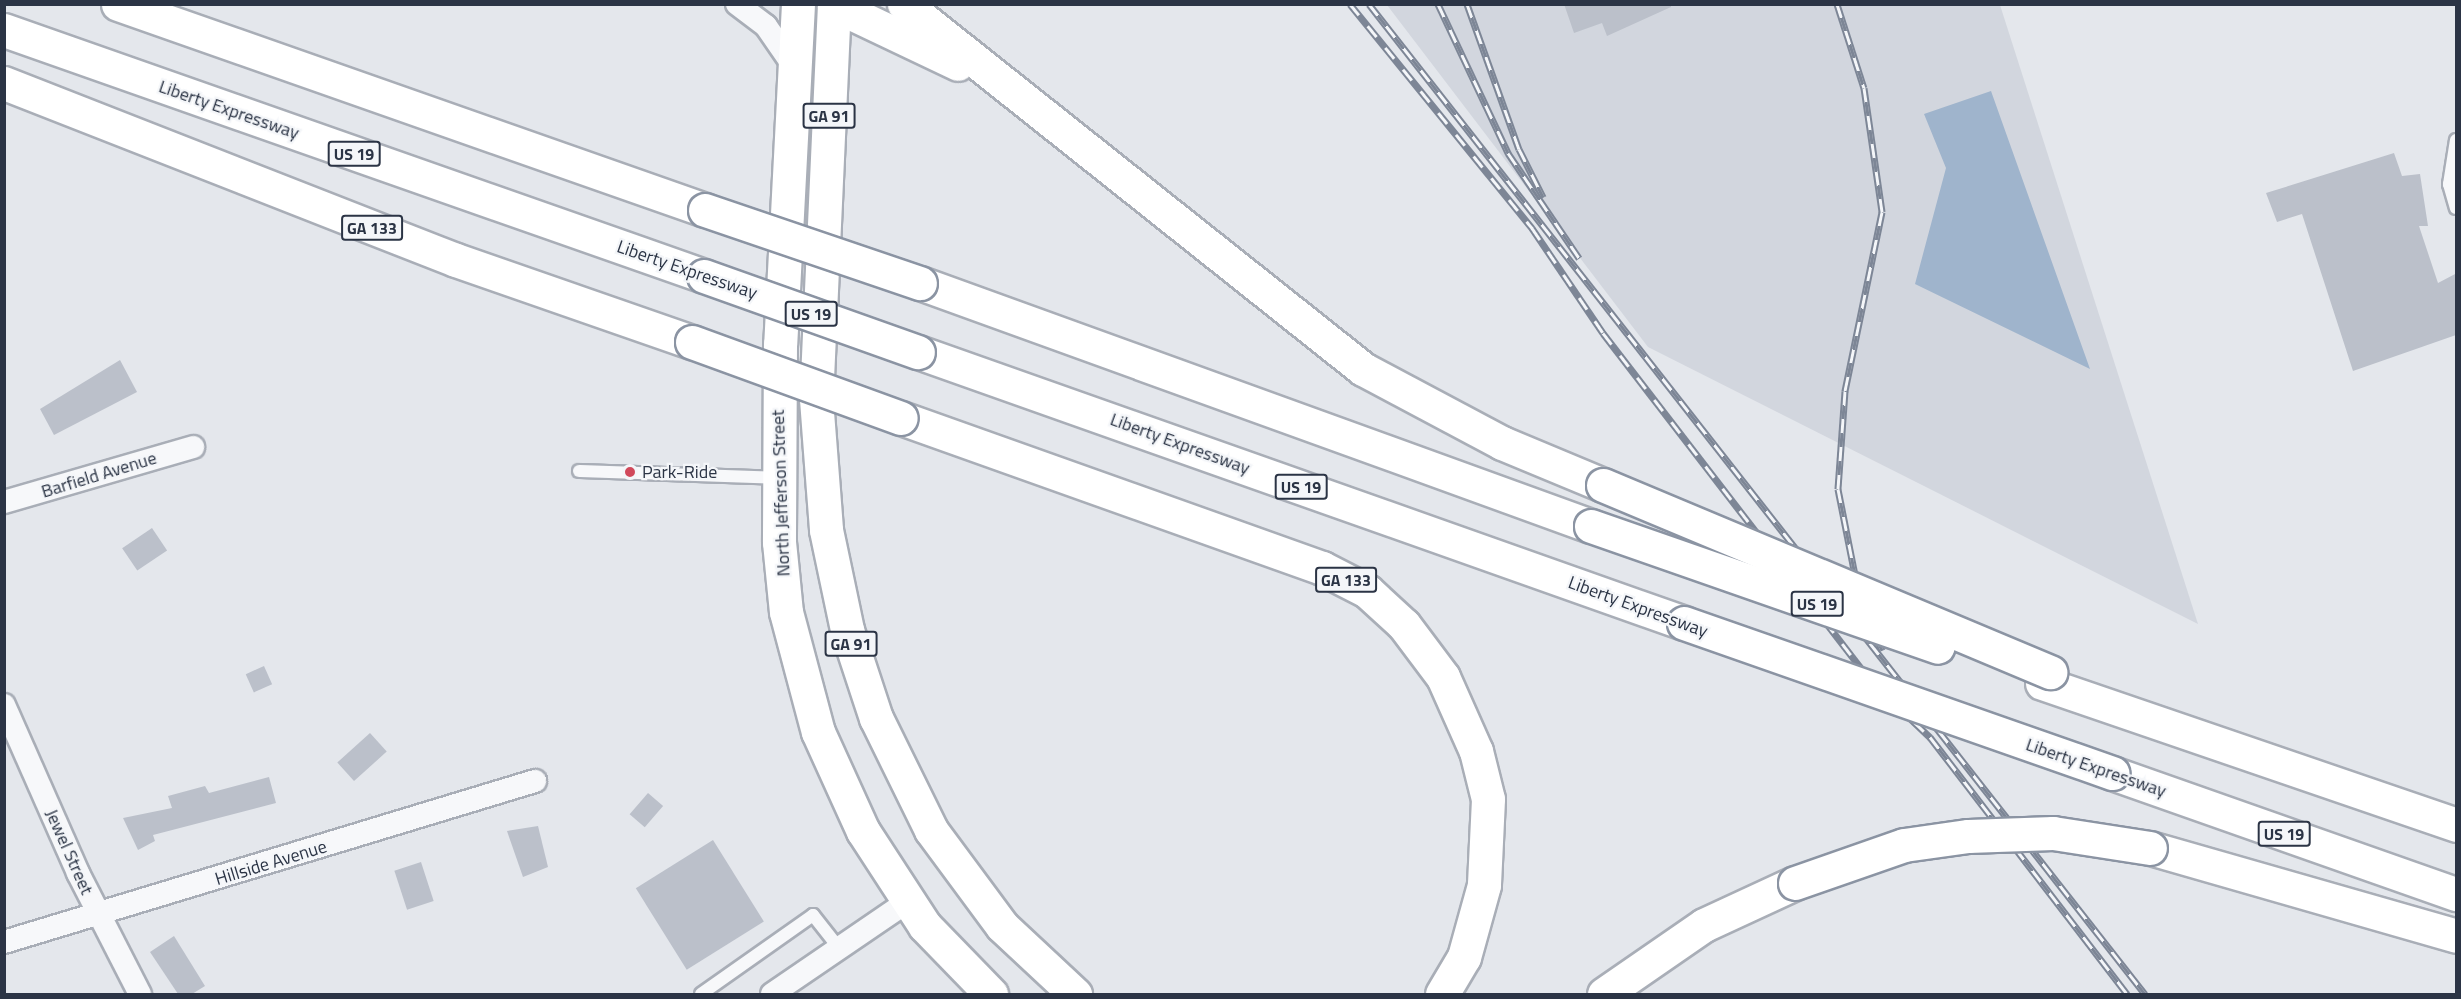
<!DOCTYPE html>
<style>
body{margin:0}
#map{position:relative;width:2461px;height:999px;overflow:hidden;background:#e4e7ec;font-family:"Titillium Web",sans-serif}
div>[style]{position:absolute}
[style*='--x']{left:calc(var(--x)*1px);top:calc(var(--y)*1px);width:calc(var(--w)*1px);rotate:calc(var(--a)*1deg)}
.built>*{inset:0;background:#d2d6de}
.water>*{inset:0;background:#9fb4cc}
.building>*{inset:0;background:#bbc0ca;transform-origin:0 0}
.roads{filter:drop-shadow(2px 0 #a9aeb7) drop-shadow(-2px 0 #a9aeb7) drop-shadow(0 2px #a9aeb7) drop-shadow(0 -2px #a9aeb7)}
.service>*{height:12px;margin:-6px;padding:0 6px;transform-origin:6px;border-radius:6px;background:#f7f8fa}
.minor>*{height:22px;margin:-11px;padding:0 11px;transform-origin:11px;border-radius:11px;background:#f7f8fa}
.primary>*{height:33px;margin:-16.5px;padding:0 16.5px;transform-origin:16.5px;border-radius:16.5px;background:#fff}
.motorway>*{height:33px;margin:-16.5px;padding:0 16.5px;transform-origin:16.5px;border-radius:16.5px;background:#fff}
.rail>*{height:7px;margin-top:-3.5px;transform-origin:0;background:repeating-linear-gradient(90deg,#f4f6f9 0 14px,#7d8696 0 28px);box-sizing:border-box;border-block:2px solid #7d8696}
.bridges{filter:drop-shadow(2px 0 #8b94a3) drop-shadow(-2px 0 #8b94a3) drop-shadow(0 2px #8b94a3) drop-shadow(0 -2px #8b94a3)}
.motorway-bridge>*{height:33px;margin:-16.5px;padding:0 16.5px;transform-origin:16.5px;border-radius:16.5px;background:#fff}
.dots>*{width:16px;height:16px;translate:-50% -50%;box-sizing:border-box;border:3px solid #f4f6f9;border-radius:50%}
span{translate:-50% -50%;white-space:nowrap;text-align:center;line-height:1.15;-webkit-text-stroke:4.5px #f4f6f9;paint-order:stroke}
.shield-label span{padding:2px 4px;background:#f4f6f9;border:2px solid;border-radius:4px;-webkit-text-stroke-width:0}
.shield-label{font-size:16px;color:#2b3445;font-weight:700}
.street-label{font-size:18px;color:#2b3445}
.poi-label{font-size:18px;color:#2b3445}
.left{translate:0 -50%;text-align:left}
.frame{position:absolute;inset:0;border:6px solid #2b3445;pointer-events:none}
</style>
<div id="map">
<div class="built">
<div style="clip-path:polygon(1387px 5px,2000px 5px,2198px 624px,1648px 347px)"></div>
</div>
<div class="water">
<div style="clip-path:polygon(1991px 91px,2090px 369px,1915px 284px,1946px 168px,1924px 114px)"></div>
</div>
<div class="building">
<div style="clip-path:polygon(1564px 4px,1671px 4px,1671px 7px,1607px 36px,1602px 23px,1574px 33px)"></div>
<div style="clip-path:polygon(2394px 153px,2402px 176px,2420px 174px,2428px 226px,2419px 226px,2438px 283px,2457px 273px,2456px 335px,2353px 371px,2302px 214px,2277px 222px,2266px 193px)"></div>
<div style="clip-path:polygon(120px 360px,137px 392px,54px 435px,40px 409px)"></div>
<div style="left:152px;top:528px;width:27px;height:36px;rotate:56deg"></div>
<div style="left:264px;top:666px;width:20px;height:20px;rotate:66deg"></div>
<div style="left:370px;top:733px;width:25px;height:44px;rotate:48deg"></div>
<div style="clip-path:polygon(269px 777px,276px 803px,153px 835px,155px 841px,138px 850px,123px 818px,172px 808px,168px 796px,205px 786px,209px 793px)"></div>
<div style="left:648px;top:793px;width:20px;height:28px;rotate:41deg"></div>
<div style="clip-path:polygon(538px 826px,548px 867px,523px 877px,507px 831px)"></div>
<div style="left:713px;top:840px;width:96px;height:91px;rotate:58deg"></div>
<div style="left:421px;top:862px;width:41px;height:28px;rotate:72deg"></div>
<div style="clip-path:polygon(174px 936px,205px 986px,192px 994px,178px 994px,150px 952px)"></div>
</div>
<div class="roads">
<div class="service">
<div style="--x:2456;--y:140;--w:45;--a:99"></div>
<div style="--x:2449;--y:184;--w:25;--a:74"></div>
<div style="--x:579;--y:471;--w:198;--a:2"></div>
<div style="--x:701;--y:994;--w:137;--a:-35.2"></div>
<div style="--x:813;--y:915;--w:42;--a:51.8"></div>
</div>
<div class="minor">
<div style="--x:737;--y:4;--w:36;--a:37"></div>
<div style="--x:766;--y:26;--w:51;--a:55.4"></div>
<div style="--x:4;--y:502;--w:197;--a:-16.2"></div>
<div style="--x:4;--y:705;--w:184;--a:66.2"></div>
<div style="--x:78;--y:873;--w:136;--a:62.9"></div>
<div style="--x:4;--y:942;--w:555;--a:-16.87"></div>
<div style="--x:772;--y:994;--w:163;--a:-34.3"></div>
</div>
<div class="primary">
<div style="--x:798;--y:4;--w:340;--a:93"></div>
<div style="--x:780;--y:344;--w:198;--a:90.3"></div>
<div style="--x:779;--y:542;--w:70;--a:84.3"></div>
<div style="--x:786;--y:612;--w:124;--a:75.1"></div>
<div style="--x:818;--y:732;--w:109;--a:65.6"></div>
<div style="--x:863;--y:831;--w:113;--a:56.9"></div>
<div style="--x:925;--y:926;--w:95;--a:45.9"></div>
<div style="--x:834;--y:4;--w:395;--a:92.6"></div>
<div style="--x:816;--y:399;--w:131;--a:85.6"></div>
<div style="--x:826;--y:530;--w:102;--a:78.1"></div>
<div style="--x:847;--y:630;--w:93;--a:71.8"></div>
<div style="--x:876;--y:718;--w:125;--a:63.8"></div>
<div style="--x:931;--y:830;--w:119;--a:53.5"></div>
<div style="--x:1002;--y:926;--w:100;--a:43"></div>
</div>
<div class="motorway">
<div style="--x:118;--y:4;--w:622;--a:19.34"></div>
<div style="--x:904;--y:4;--w:586;--a:38.49"></div>
<div style="--x:1363;--y:369;--w:157;--a:28"></div>
<div style="--x:1502;--y:443;--w:109;--a:22.6"></div>
<div style="--x:834;--y:5;--w:137;--a:25.4"></div>
<div style="--x:4;--y:30;--w:742;--a:19.36"></div>
<div style="--x:4;--y:83;--w:485;--a:21.4"></div>
<div style="--x:456;--y:260;--w:250;--a:19.2"></div>
<div style="--x:920;--y:283;--w:714;--a:19.91"></div>
<div style="--x:918;--y:352;--w:813;--a:19.48"></div>
<div style="--x:901;--y:418;--w:447;--a:19.6"></div>
<div style="--x:1322;--y:568;--w:51;--a:27.1"></div>
<div style="--x:1367;--y:591;--w:50;--a:42.6"></div>
<div style="--x:1404;--y:625;--w:65;--a:53.1"></div>
<div style="--x:1443;--y:677;--w:81;--a:66"></div>
<div style="--x:1476;--y:751;--w:49;--a:76"></div>
<div style="--x:1488;--y:799;--w:86;--a:92.7"></div>
<div style="--x:1484;--y:885;--w:75;--a:105.5"></div>
<div style="--x:1464;--y:957;--w:43;--a:120.7"></div>
<div style="--x:2042;--y:683;--w:438;--a:18.9"></div>
<div style="--x:2112;--y:773;--w:365;--a:19.4"></div>
<div style="--x:2150;--y:848;--w:318;--a:16"></div>
<div style="--x:1604;--y:994;--w:121;--a:-34.6"></div>
<div style="--x:1704;--y:925;--w:100;--a:-24.8"></div>
</div>
</div>
<div class="rail">
<div style="--x:1350;--y:4;--w:289;--a:50.9"></div>
<div style="--x:1532;--y:228;--w:127;--a:55.9"></div>
<div style="--x:1603;--y:333;--w:442;--a:52.4"></div>
<div style="--x:1873;--y:683;--w:79;--a:43.5"></div>
<div style="--x:1930;--y:737;--w:324;--a:52.5"></div>
<div style="--x:1369;--y:4;--w:1258;--a:51.91"></div>
<div style="--x:1438;--y:4;--w:165;--a:64.8"></div>
<div style="--x:1508;--y:153;--w:127;--a:55.9"></div>
<div style="--x:1467;--y:4;--w:154;--a:70.3"></div>
<div style="--x:1519;--y:149;--w:54;--a:63.4"></div>
<div style="--x:1837;--y:4;--w:88;--a:72.2"></div>
<div style="--x:1864;--y:88;--w:125;--a:81.7"></div>
<div style="--x:1882;--y:212;--w:183;--a:101.7"></div>
<div style="--x:1845;--y:391;--w:98;--a:94.1"></div>
<div style="--x:1838;--y:489;--w:113;--a:78.8"></div>
<div style="--x:1860;--y:600;--w:55;--a:66.3"></div>
</div>
<div class="bridges">
<div class="motorway-bridge">
<div style="--x:705;--y:210;--w:227;--a:18.8"></div>
<div style="--x:704;--y:276;--w:227;--a:19.6"></div>
<div style="--x:692;--y:342;--w:222;--a:20"></div>
<div style="--x:1603;--y:485;--w:485;--a:22.7"></div>
<div style="--x:1591;--y:526;--w:367;--a:19.2"></div>
<div style="--x:1684;--y:623;--w:454;--a:19.3"></div>
<div style="--x:1795;--y:883;--w:115;--a:-19.2"></div>
<div style="--x:1904;--y:845;--w:65;--a:-8"></div>
<div style="--x:1968;--y:836;--w:85;--a:-2"></div>
<div style="--x:2053;--y:833;--w:98;--a:8.8"></div>
</div>
</div>
<div class="dots">
<div style="left:630px;top:472px;background:#d1495b"></div>
</div>
<div class="shield-label">
<span style="left:829px;top:116px">GA 91</span>
<span style="left:354px;top:154px">US 19</span>
<span style="left:372px;top:228px">GA 133</span>
<span style="left:811px;top:314px">US 19</span>
<span style="left:1301px;top:487px">US 19</span>
<span style="left:1346px;top:580px">GA 133</span>
<span style="left:1817px;top:604px">US 19</span>
<span style="left:851px;top:644px">GA 91</span>
<span style="left:2284px;top:834px">US 19</span>
</div>
<div class="street-label">
<span style="left:229px;top:110px;rotate:19deg">Liberty Expressway</span>
<span style="left:687px;top:270px;rotate:19deg">Liberty Expressway</span>
<span style="left:1180px;top:444px;rotate:20deg">Liberty Expressway</span>
<span style="left:99px;top:475px;rotate:-17deg">Barfield Avenue</span>
<span style="left:781px;top:493px;rotate:-92deg">North Jefferson Street</span>
<span style="left:1638px;top:607px;rotate:20deg">Liberty Expressway</span>
<span style="left:2096px;top:768px;rotate:19deg">Liberty Expressway</span>
<span style="left:69px;top:852px;rotate:66deg">Jewel Street</span>
<span style="left:271px;top:863px;rotate:-17deg">Hillside Avenue</span>
</div>
<div class="poi-label">
<span class="left" style="left:642px;top:472px">Park-Ride</span>
</div>
<div class="frame"></div>
</div>
